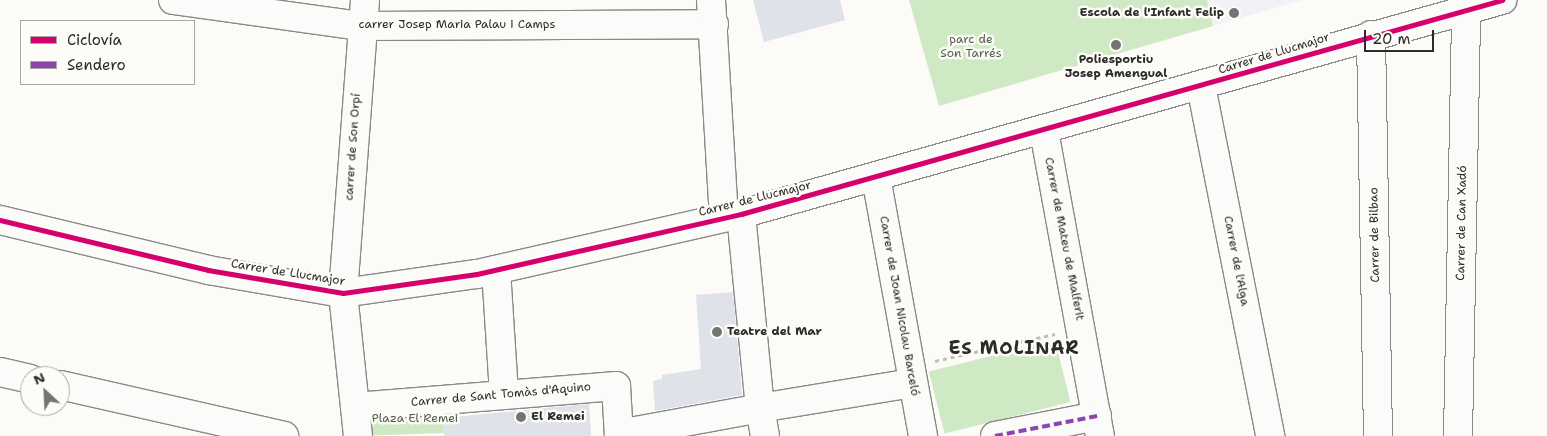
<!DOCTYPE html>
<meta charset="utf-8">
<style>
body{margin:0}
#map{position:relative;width:1547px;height:436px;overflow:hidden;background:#fcfbf8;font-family:"Shantell Sans",sans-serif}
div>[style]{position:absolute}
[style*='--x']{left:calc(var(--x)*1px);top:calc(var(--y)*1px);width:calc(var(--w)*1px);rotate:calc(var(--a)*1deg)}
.built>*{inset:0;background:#f0f2f7}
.green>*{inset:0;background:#cfe9c4;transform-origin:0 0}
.building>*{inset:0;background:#e0e2ea}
.path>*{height:3px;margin-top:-1.5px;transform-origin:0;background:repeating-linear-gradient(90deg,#c0bfbc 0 4px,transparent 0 8px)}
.roads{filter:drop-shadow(1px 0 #898987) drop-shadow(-1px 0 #898987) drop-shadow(0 1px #898987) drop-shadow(0 -1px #898987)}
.minor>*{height:28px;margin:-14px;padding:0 14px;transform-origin:14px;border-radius:14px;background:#fbfbf9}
.quiet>*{height:4px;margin-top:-2px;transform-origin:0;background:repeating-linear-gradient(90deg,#8e44ad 0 8px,transparent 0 12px)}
.cycleway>*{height:5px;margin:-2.5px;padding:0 2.5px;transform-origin:2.5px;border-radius:2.5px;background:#d6006c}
.dots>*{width:14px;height:14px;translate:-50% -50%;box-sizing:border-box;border:2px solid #fdfcf7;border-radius:50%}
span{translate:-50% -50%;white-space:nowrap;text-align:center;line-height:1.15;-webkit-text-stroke:5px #fdfcf7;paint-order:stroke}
.poi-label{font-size:12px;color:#2b2b2b;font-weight:700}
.right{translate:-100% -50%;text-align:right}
.left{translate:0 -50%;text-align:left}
.street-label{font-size:12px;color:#2b2b2b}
.park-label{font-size:12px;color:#51604c}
.district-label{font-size:18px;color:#2b2b2b;font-weight:700;letter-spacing:1px}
.legend{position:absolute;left:20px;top:20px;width:175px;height:65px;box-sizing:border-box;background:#fdfcf7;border:1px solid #a9a8a5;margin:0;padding:6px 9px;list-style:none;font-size:15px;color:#2b2b2b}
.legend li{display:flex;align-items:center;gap:10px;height:25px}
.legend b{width:25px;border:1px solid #a9a8a5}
.north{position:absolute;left:20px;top:366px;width:50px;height:50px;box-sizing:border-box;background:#fdfcf7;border:1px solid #a9a8a5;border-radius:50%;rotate:335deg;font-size:14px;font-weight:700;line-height:20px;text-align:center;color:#2b2b2b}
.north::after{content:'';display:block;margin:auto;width:18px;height:22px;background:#747473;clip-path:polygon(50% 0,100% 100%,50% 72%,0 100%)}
.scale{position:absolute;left:1364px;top:30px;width:70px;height:22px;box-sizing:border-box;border:2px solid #2b2b2b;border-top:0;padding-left:6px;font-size:15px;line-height:18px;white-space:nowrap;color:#2b2b2b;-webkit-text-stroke:4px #fdfcf7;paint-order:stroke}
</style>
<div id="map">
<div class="built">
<div style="clip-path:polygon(1207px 0,1302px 0,1213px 26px)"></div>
</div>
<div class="green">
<div style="clip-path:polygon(909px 0,1207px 0,1213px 26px,939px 106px)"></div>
<div style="left:1055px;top:340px;width:64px;height:130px;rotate:76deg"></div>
<div style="clip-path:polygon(440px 400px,444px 433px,358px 436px,355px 407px)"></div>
</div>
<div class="building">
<div style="clip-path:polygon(753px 0,840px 0,845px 20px,764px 42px)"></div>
<div style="clip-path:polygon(733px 292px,742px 395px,655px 411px,653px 381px,662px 379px,662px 375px,701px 369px,696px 295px)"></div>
<div style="clip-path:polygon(589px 404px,591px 436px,444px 436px,442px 418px)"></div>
</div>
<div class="path">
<div style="--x:935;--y:361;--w:123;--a:-12.7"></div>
</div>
<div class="roads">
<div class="minor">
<div style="--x:173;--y:0;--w:190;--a:7.9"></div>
<div style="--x:361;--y:26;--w:353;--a:-0.3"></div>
<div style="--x:711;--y:0;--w:217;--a:86.6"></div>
<div style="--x:1371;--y:35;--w:401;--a:89"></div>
<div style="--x:1201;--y:86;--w:357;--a:78.8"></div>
<div style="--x:1044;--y:131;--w:310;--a:79.6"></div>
<div style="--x:876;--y:177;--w:263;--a:79.7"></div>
<div style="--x:0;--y:220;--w:214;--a:13.5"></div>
<div style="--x:208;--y:270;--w:137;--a:9.7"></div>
<div style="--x:343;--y:293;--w:135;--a:-8.1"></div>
<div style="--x:477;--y:274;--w:271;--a:-12.8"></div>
<div style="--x:741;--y:214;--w:791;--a:-15.71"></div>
<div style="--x:496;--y:270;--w:125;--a:86.3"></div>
<div style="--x:0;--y:372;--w:31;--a:13"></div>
<div style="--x:60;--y:385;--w:230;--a:12.8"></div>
<div style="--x:355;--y:407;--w:262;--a:-4.6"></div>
<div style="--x:616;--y:386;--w:50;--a:86.6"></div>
<div style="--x:619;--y:434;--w:143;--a:-10.4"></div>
<div style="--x:760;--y:408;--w:195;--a:-95.6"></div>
<div style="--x:358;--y:436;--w:144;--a:-96"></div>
<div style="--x:343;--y:293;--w:294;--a:-85.7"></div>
<div style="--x:765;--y:436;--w:28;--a:-100"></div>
<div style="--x:760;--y:408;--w:155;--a:-9.3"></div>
<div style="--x:995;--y:436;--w:104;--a:-11.1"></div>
<div style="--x:1458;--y:436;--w:426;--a:-88.9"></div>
</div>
</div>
<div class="quiet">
<div style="--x:995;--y:436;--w:104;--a:-11.1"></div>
</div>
<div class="cycleway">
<div style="--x:0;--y:220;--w:214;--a:13.5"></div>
<div style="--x:208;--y:270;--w:137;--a:9.7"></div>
<div style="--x:343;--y:293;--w:135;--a:-8.1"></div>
<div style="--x:477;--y:274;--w:271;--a:-12.8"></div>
<div style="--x:741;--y:214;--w:791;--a:-15.71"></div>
</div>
<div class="dots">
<div style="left:1234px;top:13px;background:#747473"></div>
<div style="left:1116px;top:45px;background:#747473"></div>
<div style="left:717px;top:332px;background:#747473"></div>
<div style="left:521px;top:417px;background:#747473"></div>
</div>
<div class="poi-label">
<span class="right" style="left:1224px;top:13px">Escola de l'Infant Felip</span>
<span style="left:1116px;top:67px">Poliesportiu<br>Josep Amengual</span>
<span class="left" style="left:727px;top:332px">Teatre del Mar</span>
<span class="left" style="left:531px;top:417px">El Remei</span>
</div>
<div class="street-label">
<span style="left:457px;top:25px">carrer Josep Maria Palau i Camps</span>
<span style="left:1274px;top:54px;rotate:-17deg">Carrer de Llucmajor</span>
<span style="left:353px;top:147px;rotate:-86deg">carrer de Son Orpí</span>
<span style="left:755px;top:199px;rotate:-14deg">Carrer de Llucmajor</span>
<span style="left:1462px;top:223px;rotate:-89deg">Carrer de Can Xadó</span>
<span style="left:1375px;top:235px;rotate:-91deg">Carrer de Bilbao</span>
<span style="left:1064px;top:239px;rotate:79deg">Carrer de Mateu de Malferit</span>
<span style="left:1236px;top:261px;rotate:79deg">Carrer de l'Alga</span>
<span style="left:288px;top:273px;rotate:9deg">Carrer de Llucmajor</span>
<span style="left:899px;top:306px;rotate:80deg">Carrer de Joan Nicolau Barceló</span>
<span style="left:501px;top:395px;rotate:-5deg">Carrer de Sant Tomàs d'Aquino</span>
</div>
<div class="park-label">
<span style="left:971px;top:47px">parc de<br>Son Tarrés</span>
<span style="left:415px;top:419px">Plaza El Remei</span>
</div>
<div class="district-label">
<span style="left:1014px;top:348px">ES MOLINAR</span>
</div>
<ul class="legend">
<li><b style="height:6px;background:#d6006c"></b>Ciclovía</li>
<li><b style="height:6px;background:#8e44ad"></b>Sendero</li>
</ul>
<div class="north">N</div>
<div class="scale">20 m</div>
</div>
